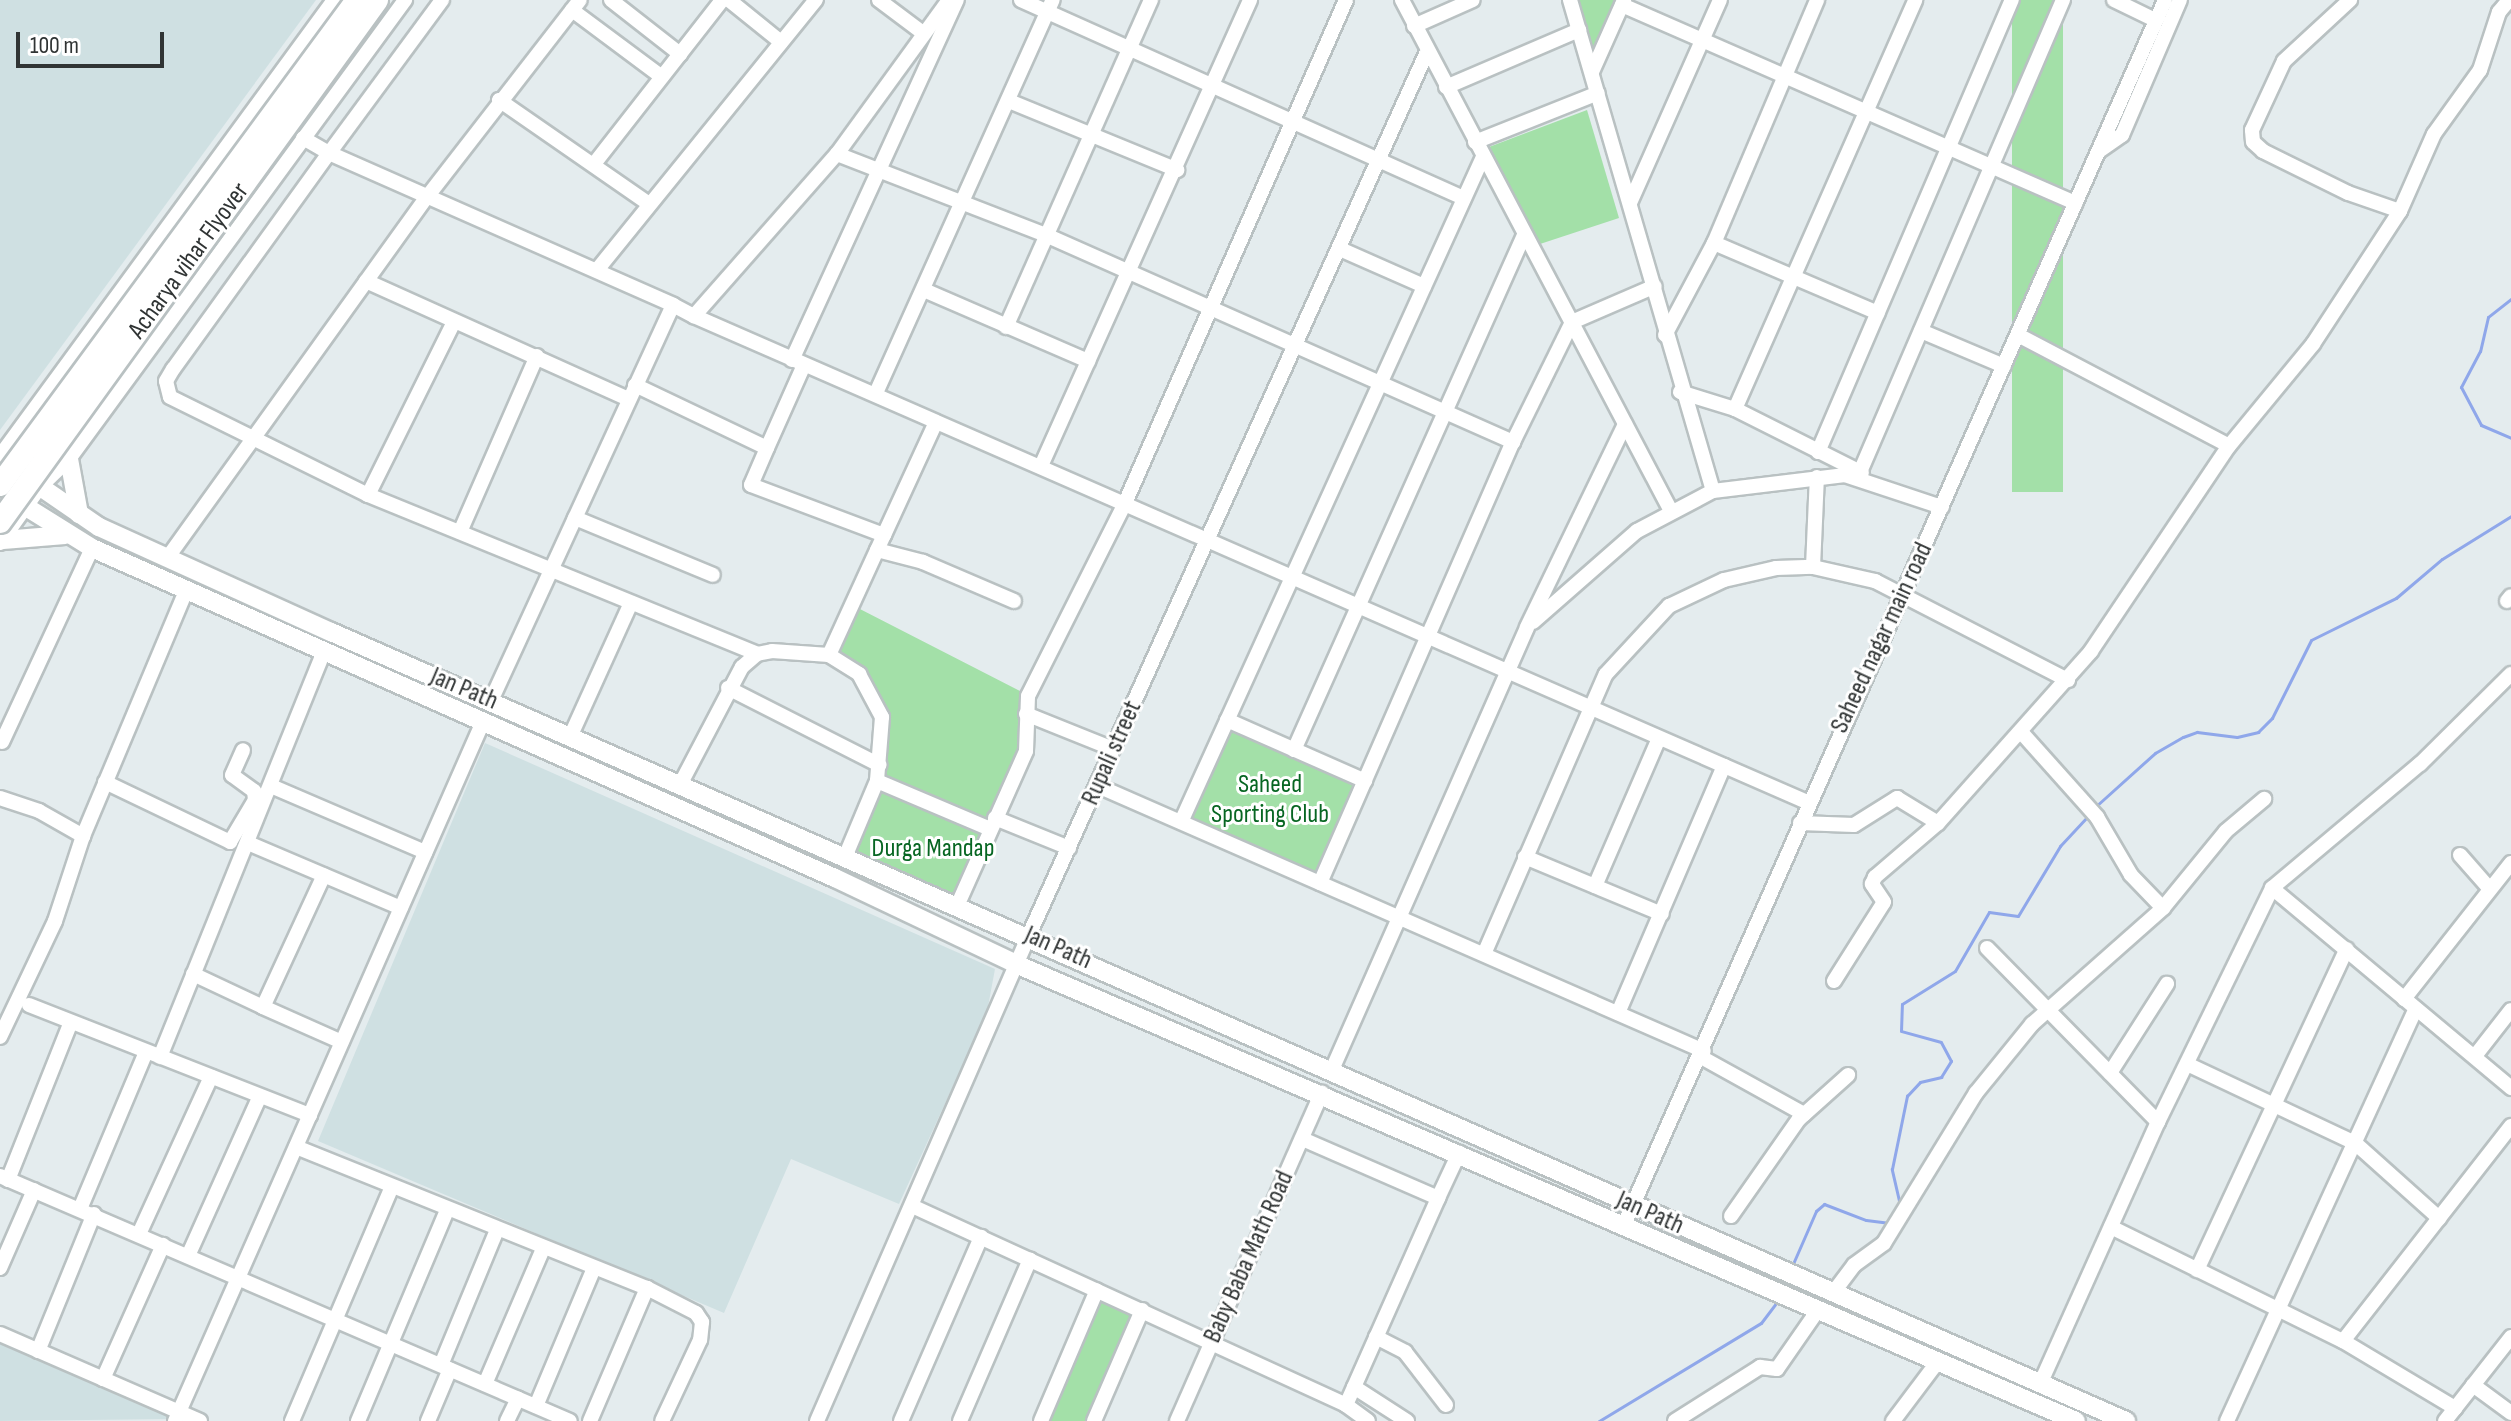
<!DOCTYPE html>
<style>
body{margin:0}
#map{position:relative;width:2511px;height:1421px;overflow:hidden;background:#e4ecee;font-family:"Sofia Sans Condensed",sans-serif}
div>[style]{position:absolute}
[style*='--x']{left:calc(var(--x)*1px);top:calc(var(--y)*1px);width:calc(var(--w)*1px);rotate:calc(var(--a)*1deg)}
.built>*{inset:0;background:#cfe0e2}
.green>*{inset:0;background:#a3e0a8;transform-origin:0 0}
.stream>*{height:3px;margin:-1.5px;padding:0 1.5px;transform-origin:1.5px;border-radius:1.5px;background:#8fa7ea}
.roads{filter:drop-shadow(2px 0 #b9c1c2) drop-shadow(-2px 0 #b9c1c2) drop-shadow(0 2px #b9c1c2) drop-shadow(0 -2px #b9c1c2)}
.minor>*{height:14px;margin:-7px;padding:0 7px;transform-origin:7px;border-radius:7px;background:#fff}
.major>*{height:18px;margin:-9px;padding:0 9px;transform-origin:9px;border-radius:9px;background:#fff}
.bridges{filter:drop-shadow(2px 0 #b9c1c2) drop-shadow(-2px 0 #b9c1c2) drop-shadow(0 2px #b9c1c2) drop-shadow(0 -2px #b9c1c2)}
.highway-bridge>*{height:22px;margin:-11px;padding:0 11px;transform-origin:11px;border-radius:11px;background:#fff}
span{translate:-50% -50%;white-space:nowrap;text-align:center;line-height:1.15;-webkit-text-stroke:6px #fff;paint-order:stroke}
.street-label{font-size:26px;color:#303434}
.park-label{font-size:26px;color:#076622}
.scale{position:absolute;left:16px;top:32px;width:148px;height:36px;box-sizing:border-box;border:4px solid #303434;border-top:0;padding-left:10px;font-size:24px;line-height:28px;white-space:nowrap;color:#303434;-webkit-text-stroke:6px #fff;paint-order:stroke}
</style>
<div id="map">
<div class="built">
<div style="clip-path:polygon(0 0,316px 0,0 430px)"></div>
<div style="clip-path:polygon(485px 743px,995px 969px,987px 1012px,899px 1204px,791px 1159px,724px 1313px,318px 1141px)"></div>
<div style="clip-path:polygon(0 1343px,174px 1419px,0 1421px)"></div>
</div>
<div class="green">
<div style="clip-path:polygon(1570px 0,1624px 0,1592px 72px)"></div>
<div style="left:2012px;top:0;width:51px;height:492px"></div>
<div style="clip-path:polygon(1587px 110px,1619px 218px,1540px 244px,1489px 147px)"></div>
<div style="clip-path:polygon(856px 607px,1026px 694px,1025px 735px,988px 825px,878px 780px,874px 692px,831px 655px)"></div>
<div style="left:1229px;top:727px;width:143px;height:102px;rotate:24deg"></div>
<div style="left:878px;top:783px;width:120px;height:80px;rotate:23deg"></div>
<div style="clip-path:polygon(1098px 1299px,1133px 1313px,1086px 1421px,1046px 1421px)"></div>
</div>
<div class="stream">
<div style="--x:2511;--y:299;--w:29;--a:142"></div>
<div style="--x:2488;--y:317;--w:35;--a:103"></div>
<div style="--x:2480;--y:351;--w:41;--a:117.8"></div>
<div style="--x:2461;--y:387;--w:43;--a:62.2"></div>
<div style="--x:2481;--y:425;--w:33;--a:23"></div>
<div style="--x:2095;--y:807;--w:81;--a:-42"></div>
<div style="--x:2155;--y:753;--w:32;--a:-30"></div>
<div style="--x:2183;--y:737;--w:15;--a:-20"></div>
<div style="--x:2197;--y:732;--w:40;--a:7.1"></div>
<div style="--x:2237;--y:737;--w:22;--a:-13"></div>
<div style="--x:2258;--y:732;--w:20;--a:-45"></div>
<div style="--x:2272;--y:718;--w:87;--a:-63.4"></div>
<div style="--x:2311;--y:640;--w:95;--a:-26.3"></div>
<div style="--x:2396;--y:598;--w:60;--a:-40.3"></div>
<div style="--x:2442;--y:559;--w:81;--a:-31.9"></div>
<div style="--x:1900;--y:1205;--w:37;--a:-103"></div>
<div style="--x:1892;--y:1169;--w:75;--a:-78.4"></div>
<div style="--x:1907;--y:1096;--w:19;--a:-47"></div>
<div style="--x:1920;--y:1082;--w:22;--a:-13"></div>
<div style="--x:1941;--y:1077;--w:19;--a:-58"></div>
<div style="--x:1951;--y:1061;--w:21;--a:-118"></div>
<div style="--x:1941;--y:1042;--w:41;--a:-164.6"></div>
<div style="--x:1901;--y:1031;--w:27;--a:-88"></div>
<div style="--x:1902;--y:1004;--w:62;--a:-31.9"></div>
<div style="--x:1955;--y:971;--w:68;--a:-60"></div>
<div style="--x:1989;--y:912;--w:29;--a:8"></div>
<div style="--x:2018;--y:916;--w:82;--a:-59"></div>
<div style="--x:2060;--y:846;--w:41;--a:-47"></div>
<div style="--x:1792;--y:1266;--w:60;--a:-66.4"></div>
<div style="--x:1816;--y:1211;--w:11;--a:-41"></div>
<div style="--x:1824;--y:1204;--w:45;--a:20.9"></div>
<div style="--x:1866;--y:1220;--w:24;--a:7"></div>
<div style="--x:1599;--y:1421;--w:189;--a:-31.2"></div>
<div style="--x:1761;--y:1323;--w:30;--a:-53"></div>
</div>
<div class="roads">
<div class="minor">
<div style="--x:442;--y:0;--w:190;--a:126.4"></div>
<div style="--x:329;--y:153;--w:376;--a:23.8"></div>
<div style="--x:673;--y:305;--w:436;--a:114.7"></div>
<div style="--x:611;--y:0;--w:88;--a:38"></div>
<div style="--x:729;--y:0;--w:67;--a:38.9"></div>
<div style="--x:879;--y:0;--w:55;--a:36.9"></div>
<div style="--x:1021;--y:0;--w:485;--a:24.1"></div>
<div style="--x:1402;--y:0;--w:577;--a:62.24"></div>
<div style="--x:1570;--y:0;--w:511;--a:73.76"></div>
<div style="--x:2114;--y:0;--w:41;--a:25.9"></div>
<div style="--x:1622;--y:5;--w:495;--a:23.6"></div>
<div style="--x:572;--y:10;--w:112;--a:36.7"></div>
<div style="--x:1414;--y:26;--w:64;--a:-23.8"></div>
<div style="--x:1592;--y:72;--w:79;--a:-66"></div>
<div style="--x:1446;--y:87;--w:145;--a:-23.2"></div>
<div style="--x:499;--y:100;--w:183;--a:34.7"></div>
<div style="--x:1009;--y:101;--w:182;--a:22.3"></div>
<div style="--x:303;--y:138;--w:30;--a:30"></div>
<div style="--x:329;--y:153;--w:266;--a:125.8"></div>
<div style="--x:173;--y:369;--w:14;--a:120"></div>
<div style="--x:166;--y:381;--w:16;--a:76"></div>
<div style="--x:170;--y:397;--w:221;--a:26.3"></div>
<div style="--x:368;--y:495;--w:420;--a:22.2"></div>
<div style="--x:1475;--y:142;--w:132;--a:-21.7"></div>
<div style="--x:2099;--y:151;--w:28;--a:-35"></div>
<div style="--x:2122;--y:135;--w:147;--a:-66.8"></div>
<div style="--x:837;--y:154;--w:226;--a:21.2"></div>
<div style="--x:1048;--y:236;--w:509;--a:23.89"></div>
<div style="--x:594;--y:164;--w:208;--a:-52"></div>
<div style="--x:1630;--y:203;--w:222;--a:-66.1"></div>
<div style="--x:2400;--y:211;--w:84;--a:-66.2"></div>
<div style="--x:2434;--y:134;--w:79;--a:-54.3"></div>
<div style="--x:2480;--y:70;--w:61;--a:-71.9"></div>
<div style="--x:2499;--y:12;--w:16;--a:-50"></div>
<div style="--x:1714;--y:243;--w:178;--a:23.1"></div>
<div style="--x:1340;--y:249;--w:92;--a:23.8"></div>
<div style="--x:597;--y:270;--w:348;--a:-51"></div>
<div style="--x:366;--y:281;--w:288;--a:24.2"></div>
<div style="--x:924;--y:290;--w:179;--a:23.4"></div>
<div style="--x:673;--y:305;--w:24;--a:28"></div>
<div style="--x:694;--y:316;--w:216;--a:-48.6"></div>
<div style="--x:837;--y:154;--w:190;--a:-54"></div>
<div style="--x:694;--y:316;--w:1217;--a:23.59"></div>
<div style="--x:1006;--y:327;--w:358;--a:-66.1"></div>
<div style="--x:1921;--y:331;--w:90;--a:22.9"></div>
<div style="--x:1665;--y:335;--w:104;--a:-62"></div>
<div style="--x:1714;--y:243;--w:264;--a:-67"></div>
<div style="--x:2018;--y:335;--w:238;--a:27.7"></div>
<div style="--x:792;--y:360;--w:396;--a:-65.4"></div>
<div style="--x:635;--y:385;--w:146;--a:25.5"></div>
<div style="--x:767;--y:448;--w:91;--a:-66"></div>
<div style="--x:1680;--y:392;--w:58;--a:17.2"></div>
<div style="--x:1735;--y:409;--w:142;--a:26.7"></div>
<div style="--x:876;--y:393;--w:431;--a:-65.8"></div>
<div style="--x:1735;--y:409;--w:447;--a:-66.2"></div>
<div style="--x:767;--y:448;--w:40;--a:113.4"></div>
<div style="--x:751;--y:485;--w:142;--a:20.6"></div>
<div style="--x:884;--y:535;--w:124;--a:-65.3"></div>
<div style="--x:1818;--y:452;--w:492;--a:-66.8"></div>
<div style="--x:0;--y:456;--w:565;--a:-53.78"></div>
<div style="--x:1041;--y:466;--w:511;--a:-65.84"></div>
<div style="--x:1860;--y:472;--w:514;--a:-66.73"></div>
<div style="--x:368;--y:495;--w:193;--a:-63.6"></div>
<div style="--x:575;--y:518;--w:149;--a:22.4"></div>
<div style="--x:460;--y:532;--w:192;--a:-66.4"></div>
<div style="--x:0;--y:543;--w:69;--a:-54.5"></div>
<div style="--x:40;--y:487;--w:40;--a:-44"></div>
<div style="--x:69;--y:459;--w:569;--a:-53.79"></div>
<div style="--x:877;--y:550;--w:48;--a:14.6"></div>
<div style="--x:923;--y:562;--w:99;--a:23.2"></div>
<div style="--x:168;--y:557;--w:443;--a:-54.3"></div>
<div style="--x:427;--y:197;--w:249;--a:-52.2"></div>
<div style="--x:1813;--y:567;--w:90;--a:-87.5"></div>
<div style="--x:2507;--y:601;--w:6;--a:-51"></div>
<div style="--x:1533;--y:622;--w:138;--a:-41.2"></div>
<div style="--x:1637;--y:531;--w:86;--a:-27.8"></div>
<div style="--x:1713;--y:491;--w:133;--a:-6.9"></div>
<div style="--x:1845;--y:475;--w:102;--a:18.3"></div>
<div style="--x:829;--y:655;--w:36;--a:32"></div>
<div style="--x:859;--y:674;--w:49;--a:61.9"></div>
<div style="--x:882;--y:717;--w:64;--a:94.5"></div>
<div style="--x:877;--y:781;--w:82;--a:112.8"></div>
<div style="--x:728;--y:688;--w:170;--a:26.9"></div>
<div style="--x:1026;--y:714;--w:94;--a:21.9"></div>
<div style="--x:1227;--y:720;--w:151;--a:23.8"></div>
<div style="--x:2022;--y:733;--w:113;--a:48.2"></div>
<div style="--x:2097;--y:817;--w:67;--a:59.6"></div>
<div style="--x:2131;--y:875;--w:46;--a:45.9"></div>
<div style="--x:571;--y:735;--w:145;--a:-65.6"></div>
<div style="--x:2;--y:742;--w:214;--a:-65.1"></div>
<div style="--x:1294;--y:750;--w:564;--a:-65.93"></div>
<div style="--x:877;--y:781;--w:123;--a:23"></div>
<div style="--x:105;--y:782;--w:139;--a:25.6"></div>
<div style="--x:230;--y:842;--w:49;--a:-59.2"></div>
<div style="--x:255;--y:800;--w:9;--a:-96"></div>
<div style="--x:254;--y:791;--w:27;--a:-144"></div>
<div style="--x:232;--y:775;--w:27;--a:-66"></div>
<div style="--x:681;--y:783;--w:131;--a:-62.3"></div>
<div style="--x:742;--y:667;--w:20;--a:-41"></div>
<div style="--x:757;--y:654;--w:15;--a:-11"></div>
<div style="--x:772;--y:651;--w:57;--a:4"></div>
<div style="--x:829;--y:655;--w:132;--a:-65.4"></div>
<div style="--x:271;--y:786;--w:168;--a:23.2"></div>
<div style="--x:1098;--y:786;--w:661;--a:23.62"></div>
<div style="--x:0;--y:798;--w:41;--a:18.4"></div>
<div style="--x:39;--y:811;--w:51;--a:29.6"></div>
<div style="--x:995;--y:818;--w:80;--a:22.1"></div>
<div style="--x:1181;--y:822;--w:730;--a:-65.58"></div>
<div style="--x:1800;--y:823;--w:54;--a:2.1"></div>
<div style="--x:1854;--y:825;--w:51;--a:-32.1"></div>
<div style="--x:1897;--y:798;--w:48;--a:31.4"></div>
<div style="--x:1938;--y:823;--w:230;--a:-48.3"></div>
<div style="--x:2091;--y:651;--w:247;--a:-56.1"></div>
<div style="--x:2229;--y:446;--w:132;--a:-50.5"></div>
<div style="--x:2313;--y:344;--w:159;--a:-56.8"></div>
<div style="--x:2400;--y:211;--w:55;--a:-160.9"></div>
<div style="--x:2348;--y:193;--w:95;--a:-153.7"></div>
<div style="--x:2263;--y:151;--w:13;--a:-138"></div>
<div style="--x:2253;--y:142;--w:12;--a:-95"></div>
<div style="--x:2252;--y:130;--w:76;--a:-65.1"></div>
<div style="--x:2284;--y:61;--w:90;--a:-42.7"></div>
<div style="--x:248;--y:843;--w:166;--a:23"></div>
<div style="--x:2460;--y:855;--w:45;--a:48.6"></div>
<div style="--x:1525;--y:857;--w:148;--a:22.6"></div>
<div style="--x:1320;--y:883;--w:481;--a:-66.4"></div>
<div style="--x:1513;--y:442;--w:134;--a:-63.8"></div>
<div style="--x:1572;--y:322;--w:90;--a:-23.4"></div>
<div style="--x:1595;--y:886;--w:161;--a:-66.6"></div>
<div style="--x:2272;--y:888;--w:312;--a:39.9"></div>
<div style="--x:958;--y:904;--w:167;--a:-66"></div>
<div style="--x:1026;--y:751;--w:55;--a:-87.9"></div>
<div style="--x:1028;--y:696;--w:216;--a:-63.3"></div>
<div style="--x:1125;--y:503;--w:549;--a:-66.28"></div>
<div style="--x:1987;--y:948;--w:244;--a:45.5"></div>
<div style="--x:1484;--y:954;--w:305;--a:-66.5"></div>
<div style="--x:1606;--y:674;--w:93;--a:-47.2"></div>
<div style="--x:1669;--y:606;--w:61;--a:-25.3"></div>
<div style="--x:1724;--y:580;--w:53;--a:-13"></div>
<div style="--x:1776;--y:568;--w:37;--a:-2"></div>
<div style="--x:1813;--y:567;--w:64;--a:12.7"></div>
<div style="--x:1875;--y:581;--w:217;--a:27.2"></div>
<div style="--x:193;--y:974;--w:77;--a:25.2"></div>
<div style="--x:263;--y:1007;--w:145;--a:-65.2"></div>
<div style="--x:1834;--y:981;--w:93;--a:-57.7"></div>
<div style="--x:1884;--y:902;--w:22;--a:-124"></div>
<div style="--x:1872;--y:884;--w:8;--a:-67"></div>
<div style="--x:1875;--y:877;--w:83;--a:-40.6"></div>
<div style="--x:2404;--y:999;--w:173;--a:-51.8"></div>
<div style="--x:29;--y:1005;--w:302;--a:21.4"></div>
<div style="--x:263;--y:1007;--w:86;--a:23.9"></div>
<div style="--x:1618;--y:1013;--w:269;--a:-66.8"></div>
<div style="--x:0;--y:1037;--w:128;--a:-64.6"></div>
<div style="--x:55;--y:921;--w:89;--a:-71.8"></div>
<div style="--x:83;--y:836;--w:266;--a:-67.2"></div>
<div style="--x:2475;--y:1056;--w:58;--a:-52"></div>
<div style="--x:160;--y:1057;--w:436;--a:-68"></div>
<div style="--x:1701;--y:1057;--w:118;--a:29"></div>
<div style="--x:2187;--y:1064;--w:186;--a:25.2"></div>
<div style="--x:2355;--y:1143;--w:113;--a:41.8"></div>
<div style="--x:1331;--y:1072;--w:486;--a:-66.2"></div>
<div style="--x:1527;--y:627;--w:225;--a:-64.2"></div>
<div style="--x:2110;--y:1073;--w:106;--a:-57.4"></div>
<div style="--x:296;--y:1147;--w:378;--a:21.9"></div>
<div style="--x:647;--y:1288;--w:55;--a:27"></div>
<div style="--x:696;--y:1313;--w:11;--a:56"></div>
<div style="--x:702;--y:1322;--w:18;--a:96"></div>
<div style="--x:700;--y:1340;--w:89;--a:115.1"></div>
<div style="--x:0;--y:1176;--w:620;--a:23.26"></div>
<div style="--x:8;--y:1180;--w:170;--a:-68.3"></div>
<div style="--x:1438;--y:1198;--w:50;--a:-65"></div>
<div style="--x:912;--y:1206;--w:477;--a:24.6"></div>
<div style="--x:1346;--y:1405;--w:227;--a:-66"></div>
<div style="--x:1438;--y:1198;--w:148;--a:-156.5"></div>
<div style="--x:80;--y:1209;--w:170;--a:-67.2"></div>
<div style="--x:1731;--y:1216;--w:118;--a:-55"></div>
<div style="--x:1799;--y:1119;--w:66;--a:-41.9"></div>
<div style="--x:1624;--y:1225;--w:1339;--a:-66.17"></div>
<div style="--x:2111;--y:1227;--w:258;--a:26.2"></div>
<div style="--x:2343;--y:1341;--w:131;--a:30.9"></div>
<div style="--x:139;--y:1234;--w:173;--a:-65.4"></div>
<div style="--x:188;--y:1256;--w:175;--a:-65.8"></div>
<div style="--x:0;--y:1268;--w:85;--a:-66.4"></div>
<div style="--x:2197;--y:1270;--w:354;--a:-65"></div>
<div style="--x:1833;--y:1293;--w:35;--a:-53"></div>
<div style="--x:1854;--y:1265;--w:37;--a:-36"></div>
<div style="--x:1884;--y:1243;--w:176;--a:-58.5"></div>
<div style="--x:1976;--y:1093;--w:89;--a:-50.9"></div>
<div style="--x:2032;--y:1024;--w:175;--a:-41.5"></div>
<div style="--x:2163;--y:908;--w:99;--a:-50.7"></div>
<div style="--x:2226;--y:831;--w:50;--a:-40.1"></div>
<div style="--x:0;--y:1334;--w:218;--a:23.5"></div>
<div style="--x:1376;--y:1337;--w:33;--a:27"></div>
<div style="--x:1405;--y:1352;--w:67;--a:52.3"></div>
<div style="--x:2343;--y:1341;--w:273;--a:-52"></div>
<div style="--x:38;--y:1351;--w:148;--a:-67.8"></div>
<div style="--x:441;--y:1365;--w:146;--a:-67.5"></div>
<div style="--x:103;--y:1379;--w:147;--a:-65.9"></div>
<div style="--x:2041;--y:1382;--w:285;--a:-65.8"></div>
<div style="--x:2158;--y:1122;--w:260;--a:-64"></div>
<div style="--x:2272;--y:888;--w:193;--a:-40"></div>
<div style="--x:2420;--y:764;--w:128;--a:-44.7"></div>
<div style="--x:485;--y:1384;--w:147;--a:-66.8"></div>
<div style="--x:2473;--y:1385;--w:47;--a:36.4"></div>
<div style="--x:1354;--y:1387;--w:63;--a:32.7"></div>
<div style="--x:1346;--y:1405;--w:27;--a:36"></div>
<div style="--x:536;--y:1406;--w:150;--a:-67.2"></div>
<div style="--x:175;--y:1421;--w:762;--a:-66.23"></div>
<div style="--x:292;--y:1421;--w:254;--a:-66.9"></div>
<div style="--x:358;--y:1421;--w:229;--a:-67.1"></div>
<div style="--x:428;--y:1421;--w:56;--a:-67.1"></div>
<div style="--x:507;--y:1421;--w:25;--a:-64"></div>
<div style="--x:590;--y:1421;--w:145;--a:-66.8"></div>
<div style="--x:817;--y:1421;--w:530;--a:-66.43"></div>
<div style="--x:1029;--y:935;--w:966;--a:-65.74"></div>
<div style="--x:901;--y:1421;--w:201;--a:-66.5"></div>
<div style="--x:960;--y:1421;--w:176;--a:-66.6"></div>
<div style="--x:1041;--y:1421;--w:142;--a:-66.9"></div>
<div style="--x:1094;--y:1421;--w:121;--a:-66.6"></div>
<div style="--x:1177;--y:1421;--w:359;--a:-66.2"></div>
<div style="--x:1675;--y:1421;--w:101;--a:-32.4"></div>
<div style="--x:1760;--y:1367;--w:17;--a:7"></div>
<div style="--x:1777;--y:1369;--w:72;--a:-55.2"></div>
<div style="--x:1893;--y:1421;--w:76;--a:-53"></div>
<div style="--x:2227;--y:1421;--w:453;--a:-65.4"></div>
<div style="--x:2445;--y:1421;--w:107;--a:-51.8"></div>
</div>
<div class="major">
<div style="--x:0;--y:459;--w:120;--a:34.5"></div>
<div style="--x:99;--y:527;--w:255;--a:24.4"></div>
<div style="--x:331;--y:632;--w:1961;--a:23.73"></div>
<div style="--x:69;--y:459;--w:56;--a:79.7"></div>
<div style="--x:7;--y:495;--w:100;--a:31.9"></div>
<div style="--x:92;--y:548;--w:813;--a:23.95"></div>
<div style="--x:835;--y:878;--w:203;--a:25.4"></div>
<div style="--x:1018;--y:965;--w:1152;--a:23.32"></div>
<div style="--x:3;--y:540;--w:62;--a:-4.6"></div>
</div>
</div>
<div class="bridges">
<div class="highway-bridge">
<div style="--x:0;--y:485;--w:602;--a:-53.64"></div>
<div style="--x:0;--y:522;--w:644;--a:-54.16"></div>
</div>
</div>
<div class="street-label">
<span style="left:189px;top:261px;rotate:-54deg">Acharya vihar Flyover</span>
<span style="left:1882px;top:638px;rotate:-65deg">Saheed nagar main road</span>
<span style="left:464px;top:689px;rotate:23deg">Jan Path</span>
<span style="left:1112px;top:753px;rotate:-66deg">Rupali street</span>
<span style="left:1058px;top:948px;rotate:24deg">Jan Path</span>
<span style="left:1650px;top:1213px;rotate:24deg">Jan Path</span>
<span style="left:1249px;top:1257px;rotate:-66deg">Baby Baba Math Road</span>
</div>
<div class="park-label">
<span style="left:1270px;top:800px">Saheed<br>Sporting Club</span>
<span style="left:933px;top:849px">Durga Mandap</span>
</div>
<div class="scale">100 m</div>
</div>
